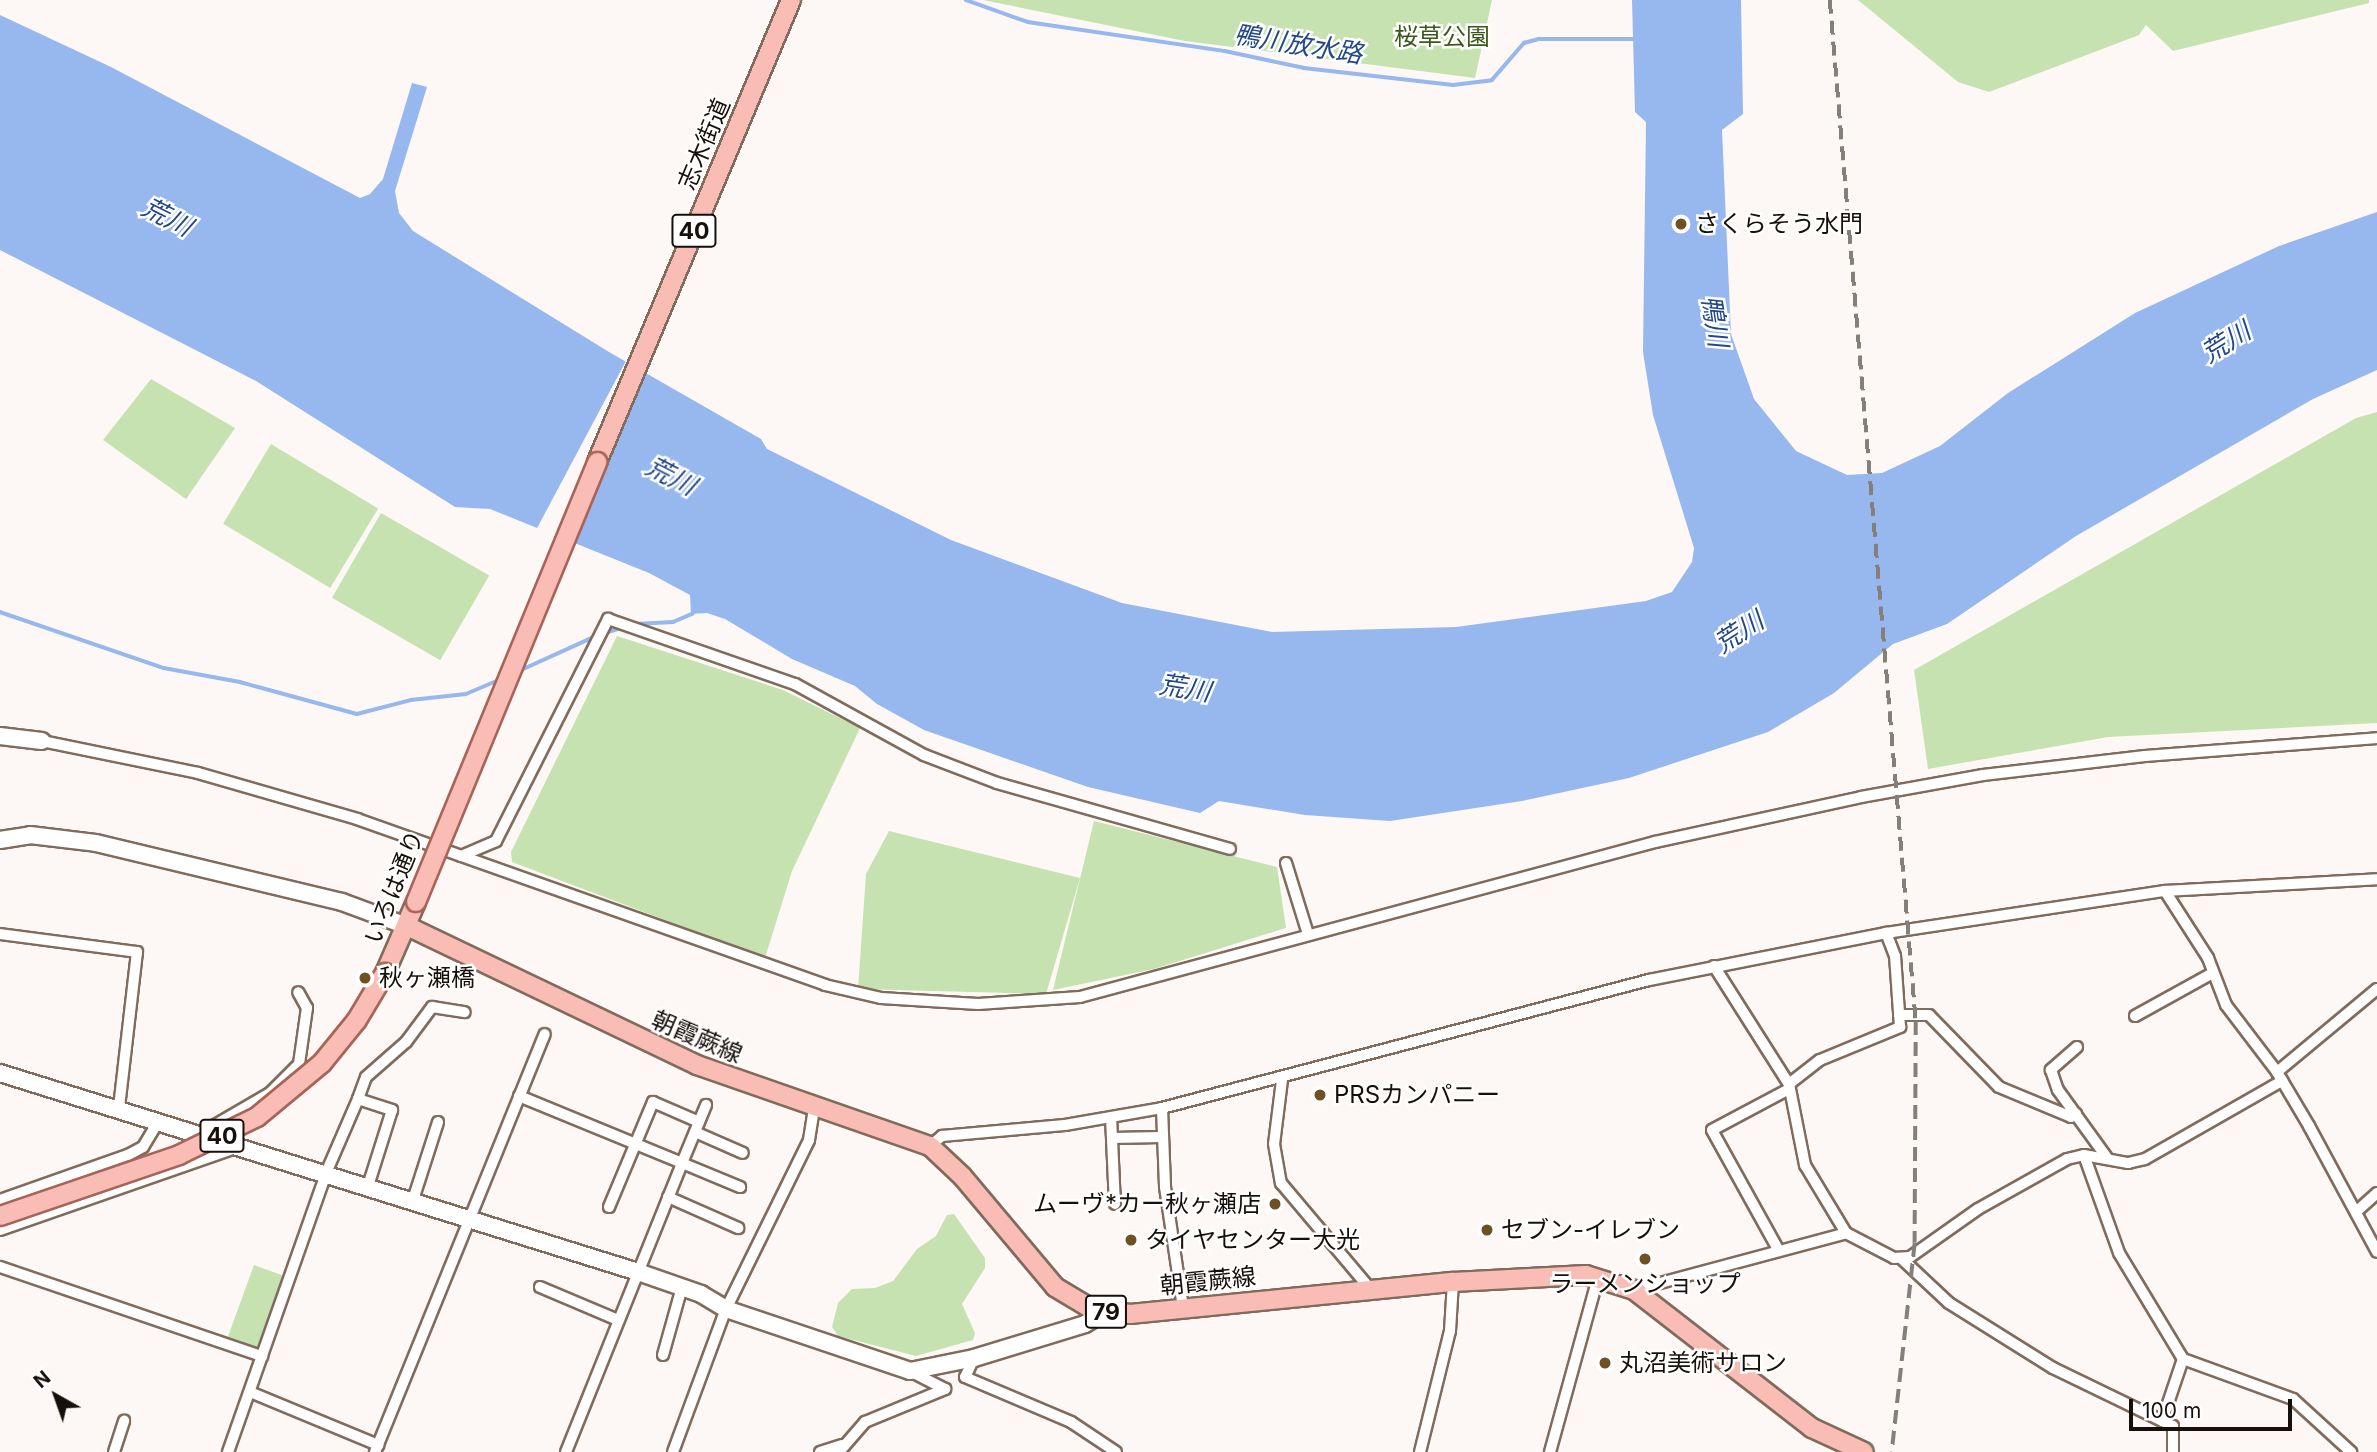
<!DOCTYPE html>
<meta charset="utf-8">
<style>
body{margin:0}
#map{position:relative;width:2377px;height:1452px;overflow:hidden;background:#fdf8f5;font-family:Inter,"Noto Sans JP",sans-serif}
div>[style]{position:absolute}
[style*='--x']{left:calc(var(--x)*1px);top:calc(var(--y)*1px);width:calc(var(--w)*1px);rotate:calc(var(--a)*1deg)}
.green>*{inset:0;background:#c6e2b0;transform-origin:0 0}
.water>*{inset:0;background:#97b7ef}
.pier>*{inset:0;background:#fdf8f5;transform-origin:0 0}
.stream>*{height:3.5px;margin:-1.75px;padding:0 1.75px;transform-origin:1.75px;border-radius:1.75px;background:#97b7ef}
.roads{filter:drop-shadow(2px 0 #816b5c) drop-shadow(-2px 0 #816b5c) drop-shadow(0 2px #816b5c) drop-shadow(0 -2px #816b5c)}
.street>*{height:10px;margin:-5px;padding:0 5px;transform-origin:5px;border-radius:5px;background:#fff}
.secondary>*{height:16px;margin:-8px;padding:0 8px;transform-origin:8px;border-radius:8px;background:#fff}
.primary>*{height:18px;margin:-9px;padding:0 9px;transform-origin:9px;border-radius:9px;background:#f9bdb5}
.rail>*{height:3.5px;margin-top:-1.75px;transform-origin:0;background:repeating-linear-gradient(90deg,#857f7a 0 14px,transparent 0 21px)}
.bridges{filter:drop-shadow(2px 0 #a76458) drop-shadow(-2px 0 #a76458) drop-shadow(0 2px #a76458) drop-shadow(0 -2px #a76458)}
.primary-bridge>*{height:18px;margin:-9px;padding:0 9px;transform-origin:9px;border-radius:9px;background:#f9bdb5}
.dots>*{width:19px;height:19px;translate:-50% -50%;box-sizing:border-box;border:4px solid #fff;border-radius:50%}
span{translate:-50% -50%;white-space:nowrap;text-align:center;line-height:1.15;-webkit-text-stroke:5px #fff;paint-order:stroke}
.shield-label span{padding:2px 5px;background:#fff;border:2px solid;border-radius:5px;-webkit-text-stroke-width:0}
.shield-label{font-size:23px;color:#170f09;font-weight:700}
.park-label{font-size:24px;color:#3a581b}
.street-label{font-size:24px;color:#170f09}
.poi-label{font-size:24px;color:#170f09}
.left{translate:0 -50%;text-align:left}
.right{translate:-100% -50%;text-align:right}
.water-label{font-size:26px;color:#23488a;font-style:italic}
.north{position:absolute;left:21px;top:1361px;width:70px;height:70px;-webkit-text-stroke:5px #fff;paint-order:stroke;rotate:320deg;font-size:19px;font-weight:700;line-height:28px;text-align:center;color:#170f09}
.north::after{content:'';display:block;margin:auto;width:24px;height:32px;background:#170f09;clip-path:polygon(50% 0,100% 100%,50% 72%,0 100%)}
.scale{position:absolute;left:2129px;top:1399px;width:163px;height:32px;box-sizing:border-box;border:4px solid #170f09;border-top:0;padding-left:9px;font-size:21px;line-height:24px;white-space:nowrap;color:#170f09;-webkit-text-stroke:5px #fff;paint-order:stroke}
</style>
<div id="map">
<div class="green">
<div style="clip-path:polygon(983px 0,1492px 0,1475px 78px,1185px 41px)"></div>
<div style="clip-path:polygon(1858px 0,2369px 0,2369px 3px,2173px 51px,2146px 25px,2139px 35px,1989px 92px,1958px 82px)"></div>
<div style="clip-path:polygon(151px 379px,235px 428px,186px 499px,103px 440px)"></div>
<div style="clip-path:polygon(2377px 412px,2377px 723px,2108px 737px,1928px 769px,1914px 670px,2356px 418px)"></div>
<div style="left:271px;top:444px;width:125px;height:93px;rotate:31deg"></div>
<div style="left:381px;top:513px;width:125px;height:98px;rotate:30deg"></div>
<div style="clip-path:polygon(617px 636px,783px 690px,860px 728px,792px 871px,765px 958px,512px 862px,511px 852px)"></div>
<div style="clip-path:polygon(1094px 821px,1277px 867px,1286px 928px,1154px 969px,1053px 990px)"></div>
<div style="clip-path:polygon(889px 831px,1080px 878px,1046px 994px,858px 989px,866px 874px)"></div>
<div style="clip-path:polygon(954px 1214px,985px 1258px,985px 1268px,962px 1304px,975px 1333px,973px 1340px,916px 1356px,838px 1336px,832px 1327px,838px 1303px,852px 1289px,875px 1288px,893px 1281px,917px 1249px,936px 1236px,947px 1215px)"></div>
<div style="left:254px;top:1265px;width:33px;height:79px;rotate:20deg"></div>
</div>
<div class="water">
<div style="clip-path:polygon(1632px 0,1741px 0,1743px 114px,1722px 130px,1731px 334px,1754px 399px,1796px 451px,1847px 475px,1882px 473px,1940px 446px,2008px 393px,2135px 313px,2279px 246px,2377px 212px,2377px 370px,2313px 399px,2076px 536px,1947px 624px,1893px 644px,1834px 693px,1768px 732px,1629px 778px,1522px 801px,1390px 821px,1305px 815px,1219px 801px,1200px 813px,1088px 787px,924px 730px,877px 704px,855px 686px,792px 659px,725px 619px,707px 613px,691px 614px,690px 595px,649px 573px,490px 509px,455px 507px,256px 381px,0 250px,0 15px,111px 67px,360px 198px,370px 194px,383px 179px,412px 83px,427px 87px,395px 191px,399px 213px,413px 231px,609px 352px,761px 439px,767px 449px,951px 540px,1122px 603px,1272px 632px,1456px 627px,1646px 601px,1672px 592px,1692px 562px,1694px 548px,1653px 415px,1643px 352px,1646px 122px,1635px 112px)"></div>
</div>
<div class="pier">
<div style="left:627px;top:359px;width:19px;height:194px;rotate:28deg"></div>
</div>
<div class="stream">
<div style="--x:966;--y:0;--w:66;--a:19.5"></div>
<div style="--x:1028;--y:22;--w:199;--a:8.4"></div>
<div style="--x:1225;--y:51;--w:81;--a:12.1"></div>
<div style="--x:1304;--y:68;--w:150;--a:6.5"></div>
<div style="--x:1453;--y:85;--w:39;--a:-7"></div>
<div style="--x:1492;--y:80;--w:49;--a:-49.1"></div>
<div style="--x:1524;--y:43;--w:16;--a:-15"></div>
<div style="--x:1539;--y:39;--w:98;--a:0"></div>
<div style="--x:0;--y:612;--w:173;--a:18.9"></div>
<div style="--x:164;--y:668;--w:77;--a:10.4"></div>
<div style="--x:240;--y:682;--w:121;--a:15.3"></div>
<div style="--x:357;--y:714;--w:56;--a:-14.5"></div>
<div style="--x:411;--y:700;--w:55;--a:-6.2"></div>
<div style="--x:466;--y:694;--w:36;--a:-23"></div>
<div style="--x:635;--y:624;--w:38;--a:-3"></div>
<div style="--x:673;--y:622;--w:21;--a:-23"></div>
<div style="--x:605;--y:633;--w:21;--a:-17"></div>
<div style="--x:519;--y:671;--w:82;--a:-24.4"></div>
</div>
<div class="roads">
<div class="street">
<div style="--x:42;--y:741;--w:159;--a:11.6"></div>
<div style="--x:198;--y:773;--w:166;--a:16.1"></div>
<div style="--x:357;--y:819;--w:497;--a:19.5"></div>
<div style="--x:825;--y:985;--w:57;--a:13.1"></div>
<div style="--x:881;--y:998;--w:97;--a:3.5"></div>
<div style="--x:978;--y:1004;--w:102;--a:-3.9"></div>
<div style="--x:1080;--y:997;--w:596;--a:-15.09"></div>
<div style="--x:1655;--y:842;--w:211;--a:-12.3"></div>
<div style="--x:1861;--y:797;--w:124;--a:-10.2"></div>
<div style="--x:1983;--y:775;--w:163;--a:-6.7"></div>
<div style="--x:2145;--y:756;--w:233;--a:-4.4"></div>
<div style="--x:461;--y:856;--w:38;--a:-23"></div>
<div style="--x:496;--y:841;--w:249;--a:-63.2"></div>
<div style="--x:608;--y:619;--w:198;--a:19.2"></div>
<div style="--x:795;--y:684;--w:147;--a:28.8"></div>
<div style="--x:924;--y:755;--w:78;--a:21"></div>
<div style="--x:997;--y:783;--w:242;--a:15.8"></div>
<div style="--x:1286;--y:863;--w:74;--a:72.8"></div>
<div style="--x:2165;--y:891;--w:80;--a:57.3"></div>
<div style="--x:2208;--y:958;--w:50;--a:69"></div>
<div style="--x:2226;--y:1005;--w:84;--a:52.7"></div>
<div style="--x:2277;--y:1072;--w:63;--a:59.3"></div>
<div style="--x:2309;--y:1126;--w:143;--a:61.6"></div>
<div style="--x:0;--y:934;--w:138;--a:7.5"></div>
<div style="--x:137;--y:952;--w:157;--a:96.6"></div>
<div style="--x:1714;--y:966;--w:140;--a:57.6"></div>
<div style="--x:1789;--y:1084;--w:83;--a:78.8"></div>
<div style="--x:1805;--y:1165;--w:79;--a:58.9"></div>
<div style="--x:1899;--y:1015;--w:30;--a:0"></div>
<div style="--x:1929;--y:1015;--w:100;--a:45.8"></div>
<div style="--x:1999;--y:1087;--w:78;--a:22.6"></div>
<div style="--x:2071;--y:1117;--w:6;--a:-31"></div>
<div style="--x:2135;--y:1016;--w:87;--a:-28.9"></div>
<div style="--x:2077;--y:1047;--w:35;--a:139"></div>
<div style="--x:2051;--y:1070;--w:21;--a:71"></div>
<div style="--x:2058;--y:1090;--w:85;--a:54.1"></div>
<div style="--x:2277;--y:1072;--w:130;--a:-39.7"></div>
<div style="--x:1282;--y:1080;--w:64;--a:97.1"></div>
<div style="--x:1274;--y:1144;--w:40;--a:80"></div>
<div style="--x:1281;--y:1183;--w:140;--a:49.9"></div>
<div style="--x:1789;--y:1084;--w:39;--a:-38"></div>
<div style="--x:1820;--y:1060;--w:87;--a:-22.4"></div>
<div style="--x:1900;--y:1027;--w:71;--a:-94"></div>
<div style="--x:1895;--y:956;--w:25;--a:-111"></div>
<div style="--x:519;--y:1096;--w:176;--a:22.3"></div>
<div style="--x:682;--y:1163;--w:63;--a:-67.5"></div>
<div style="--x:358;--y:1099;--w:23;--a:-70"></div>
<div style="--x:366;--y:1077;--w:53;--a:-41.2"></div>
<div style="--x:406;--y:1042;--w:44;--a:-53.4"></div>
<div style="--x:432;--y:1007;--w:33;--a:9"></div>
<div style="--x:1162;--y:1108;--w:79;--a:87.8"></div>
<div style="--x:1165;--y:1187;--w:122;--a:81.5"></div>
<div style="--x:1111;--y:1117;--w:87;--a:87.4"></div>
<div style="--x:695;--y:1132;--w:52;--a:23.6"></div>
<div style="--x:196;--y:1136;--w:86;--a:-30.2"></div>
<div style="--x:270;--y:1093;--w:41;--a:-45"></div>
<div style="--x:299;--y:1064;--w:57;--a:-81.9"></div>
<div style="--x:307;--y:1008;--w:18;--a:-119"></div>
<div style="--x:1112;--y:1138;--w:49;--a:-1.2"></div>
<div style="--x:930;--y:1146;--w:16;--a:-40"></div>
<div style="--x:942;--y:1136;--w:123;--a:-5.1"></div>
<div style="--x:1065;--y:1125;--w:98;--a:-9.9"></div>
<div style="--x:1162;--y:1108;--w:504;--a:-14.73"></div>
<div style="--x:1649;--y:980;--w:242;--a:-11.2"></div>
<div style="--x:1886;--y:933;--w:282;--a:-8.6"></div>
<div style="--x:2165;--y:891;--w:212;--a:-3.2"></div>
<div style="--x:2084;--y:1155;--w:104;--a:70.3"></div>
<div style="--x:2119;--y:1253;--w:124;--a:58.9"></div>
<div style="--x:668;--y:1197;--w:77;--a:23.9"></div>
<div style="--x:0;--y:1200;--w:136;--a:-19.4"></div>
<div style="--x:128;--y:1155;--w:17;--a:-28"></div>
<div style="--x:143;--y:1147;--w:29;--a:-59"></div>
<div style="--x:413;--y:1200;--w:82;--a:-72.2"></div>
<div style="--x:609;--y:1207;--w:114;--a:-67.3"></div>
<div style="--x:653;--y:1102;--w:50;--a:23.5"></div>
<div style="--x:2357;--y:1211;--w:27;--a:-42"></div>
<div style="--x:0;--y:1230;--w:247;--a:-19.2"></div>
<div style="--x:1779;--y:1251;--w:138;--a:-119"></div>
<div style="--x:1712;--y:1130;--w:87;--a:-28"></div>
<div style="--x:1902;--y:1259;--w:64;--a:43.1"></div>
<div style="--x:1949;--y:1303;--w:123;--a:32"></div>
<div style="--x:2053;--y:1368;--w:133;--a:25.8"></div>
<div style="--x:2173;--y:1426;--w:26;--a:90"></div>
<div style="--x:0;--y:1267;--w:277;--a:18.8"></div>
<div style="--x:540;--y:1287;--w:85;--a:22.9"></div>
<div style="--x:1634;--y:1290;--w:220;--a:-15"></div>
<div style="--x:1846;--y:1233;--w:54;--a:27.5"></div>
<div style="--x:1894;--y:1258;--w:16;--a:-4"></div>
<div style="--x:1910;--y:1257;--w:83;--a:-35.2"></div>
<div style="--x:1978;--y:1209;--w:102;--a:-29.3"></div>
<div style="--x:2067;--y:1159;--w:17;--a:-13"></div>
<div style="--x:2084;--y:1155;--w:45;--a:10.3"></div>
<div style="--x:2128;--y:1163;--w:17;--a:-13"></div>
<div style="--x:2145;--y:1159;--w:158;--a:-29.7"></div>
<div style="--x:663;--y:1355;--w:71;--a:-74.4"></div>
<div style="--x:974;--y:1358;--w:21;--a:115"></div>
<div style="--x:965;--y:1377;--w:115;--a:23"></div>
<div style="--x:1071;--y:1422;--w:54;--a:33.7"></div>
<div style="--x:250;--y:1392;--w:139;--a:22.5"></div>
<div style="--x:2162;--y:1421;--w:65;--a:-71.3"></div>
<div style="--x:2183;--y:1359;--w:117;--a:20"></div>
<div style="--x:2293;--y:1399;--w:79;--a:42.4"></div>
<div style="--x:114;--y:1452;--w:33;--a:-72"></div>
<div style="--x:228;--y:1452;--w:296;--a:-70.6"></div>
<div style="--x:326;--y:1173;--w:81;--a:-66.6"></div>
<div style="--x:358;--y:1099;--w:36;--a:18"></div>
<div style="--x:392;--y:1110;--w:80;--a:107.5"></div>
<div style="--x:375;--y:1452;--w:451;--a:-67.9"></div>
<div style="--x:566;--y:1452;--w:311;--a:-68.1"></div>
<div style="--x:682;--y:1163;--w:63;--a:22.5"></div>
<div style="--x:673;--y:1452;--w:153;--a:-69.7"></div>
<div style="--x:726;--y:1309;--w:188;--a:-63.8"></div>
<div style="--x:809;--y:1140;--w:33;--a:-81"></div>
<div style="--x:820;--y:1452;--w:23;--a:-18"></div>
<div style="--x:839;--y:1452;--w:40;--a:-49"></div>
<div style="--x:865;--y:1422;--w:87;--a:-22.4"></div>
<div style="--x:945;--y:1389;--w:39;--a:-153"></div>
<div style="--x:1420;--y:1452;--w:125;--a:-76.1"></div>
<div style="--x:1450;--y:1331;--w:49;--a:-86.5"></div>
<div style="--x:1550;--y:1452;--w:180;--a:-74.6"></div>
</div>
<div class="secondary">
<div style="--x:0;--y:736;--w:42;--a:6.8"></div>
<div style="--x:0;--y:840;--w:30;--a:-9"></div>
<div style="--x:30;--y:835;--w:66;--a:6.9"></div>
<div style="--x:96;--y:843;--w:253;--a:13.5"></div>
<div style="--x:342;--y:902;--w:69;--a:20.3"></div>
<div style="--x:0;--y:1073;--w:668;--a:17.32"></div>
<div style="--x:638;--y:1272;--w:67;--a:19.2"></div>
<div style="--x:701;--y:1294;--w:29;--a:31"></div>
<div style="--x:726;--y:1309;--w:194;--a:18.6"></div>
<div style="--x:910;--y:1371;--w:65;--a:-11.5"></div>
<div style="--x:974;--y:1358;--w:116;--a:-17"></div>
<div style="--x:1085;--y:1324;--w:22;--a:-32"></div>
</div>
<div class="primary">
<div style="--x:597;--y:462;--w:501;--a:-67.22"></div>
<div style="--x:407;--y:926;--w:322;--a:25.6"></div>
<div style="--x:697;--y:1065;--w:247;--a:19.2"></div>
<div style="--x:930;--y:1146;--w:44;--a:43.2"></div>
<div style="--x:962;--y:1176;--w:145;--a:50"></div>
<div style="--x:1055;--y:1287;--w:39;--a:31"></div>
<div style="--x:1088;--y:1307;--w:43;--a:9.5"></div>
<div style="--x:1130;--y:1314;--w:325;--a:-5.7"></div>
<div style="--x:1453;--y:1282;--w:133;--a:-3"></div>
<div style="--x:1586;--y:1275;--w:50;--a:17.4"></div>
<div style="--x:1634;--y:1290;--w:225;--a:37.8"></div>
<div style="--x:1812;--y:1428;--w:57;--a:24.8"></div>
<div style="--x:385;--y:973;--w:77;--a:-66.4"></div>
</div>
</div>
<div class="rail">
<div style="--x:1830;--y:0;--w:1025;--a:85.19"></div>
<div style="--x:1916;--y:1021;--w:222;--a:90.3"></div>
<div style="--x:1915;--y:1243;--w:210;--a:96.3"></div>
</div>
<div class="bridges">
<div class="primary-bridge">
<div style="--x:416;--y:902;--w:476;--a:-67.6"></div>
<div style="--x:0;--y:1216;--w:189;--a:-18.8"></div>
<div style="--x:179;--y:1155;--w:87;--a:-26"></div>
<div style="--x:257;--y:1117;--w:85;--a:-39.7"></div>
<div style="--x:322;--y:1063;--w:55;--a:-50.9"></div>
<div style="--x:357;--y:1020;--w:55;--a:-59.2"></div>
</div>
</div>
<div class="dots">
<div style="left:1681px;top:224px;background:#6e5024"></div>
<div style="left:365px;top:978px;background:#6e5024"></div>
<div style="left:1320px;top:1095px;background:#6e5024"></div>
<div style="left:1275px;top:1204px;background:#6e5024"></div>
<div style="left:1487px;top:1230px;background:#6e5024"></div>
<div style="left:1131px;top:1240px;background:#6e5024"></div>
<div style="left:1645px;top:1259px;background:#6e5024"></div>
<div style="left:1605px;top:1363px;background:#6e5024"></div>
</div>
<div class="shield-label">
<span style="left:694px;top:231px">40</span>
<span style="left:222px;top:1136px">40</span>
<span style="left:1106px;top:1312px">79</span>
</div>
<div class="park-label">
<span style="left:1442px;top:37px">桜草公園</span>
</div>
<div class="street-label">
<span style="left:704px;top:144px;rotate:-67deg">志木街道</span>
<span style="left:394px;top:887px;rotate:-68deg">いろは通り</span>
<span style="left:697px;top:1037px;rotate:23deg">朝霞蕨線</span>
<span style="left:1208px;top:1281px;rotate:-6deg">朝霞蕨線</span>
</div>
<div class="poi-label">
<span class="left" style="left:1695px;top:224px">さくらそう水門</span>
<span class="left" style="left:379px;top:978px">秋ヶ瀬橋</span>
<span class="left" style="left:1334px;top:1095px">PRSカンパニー</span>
<span class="right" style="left:1261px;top:1204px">ムーヴ*カー秋ヶ瀬店</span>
<span class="left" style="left:1501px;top:1230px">セブン-イレブン</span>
<span class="left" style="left:1145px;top:1240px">タイヤセンター大光</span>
<span style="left:1645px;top:1284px">ラーメンショップ</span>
<span class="left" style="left:1619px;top:1363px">丸沼美術サロン</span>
</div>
<div class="water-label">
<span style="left:1298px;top:44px;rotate:9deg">鴨川放水路</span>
<span style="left:167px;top:217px;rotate:27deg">荒川</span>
<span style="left:1715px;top:321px;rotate:81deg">鴨川</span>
<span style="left:2226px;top:342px;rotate:-32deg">荒川</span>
<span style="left:671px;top:476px;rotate:27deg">荒川</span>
<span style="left:1739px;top:632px;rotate:-33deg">荒川</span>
<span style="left:1185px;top:688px;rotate:9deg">荒川</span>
</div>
<div class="north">N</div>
<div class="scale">100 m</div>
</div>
